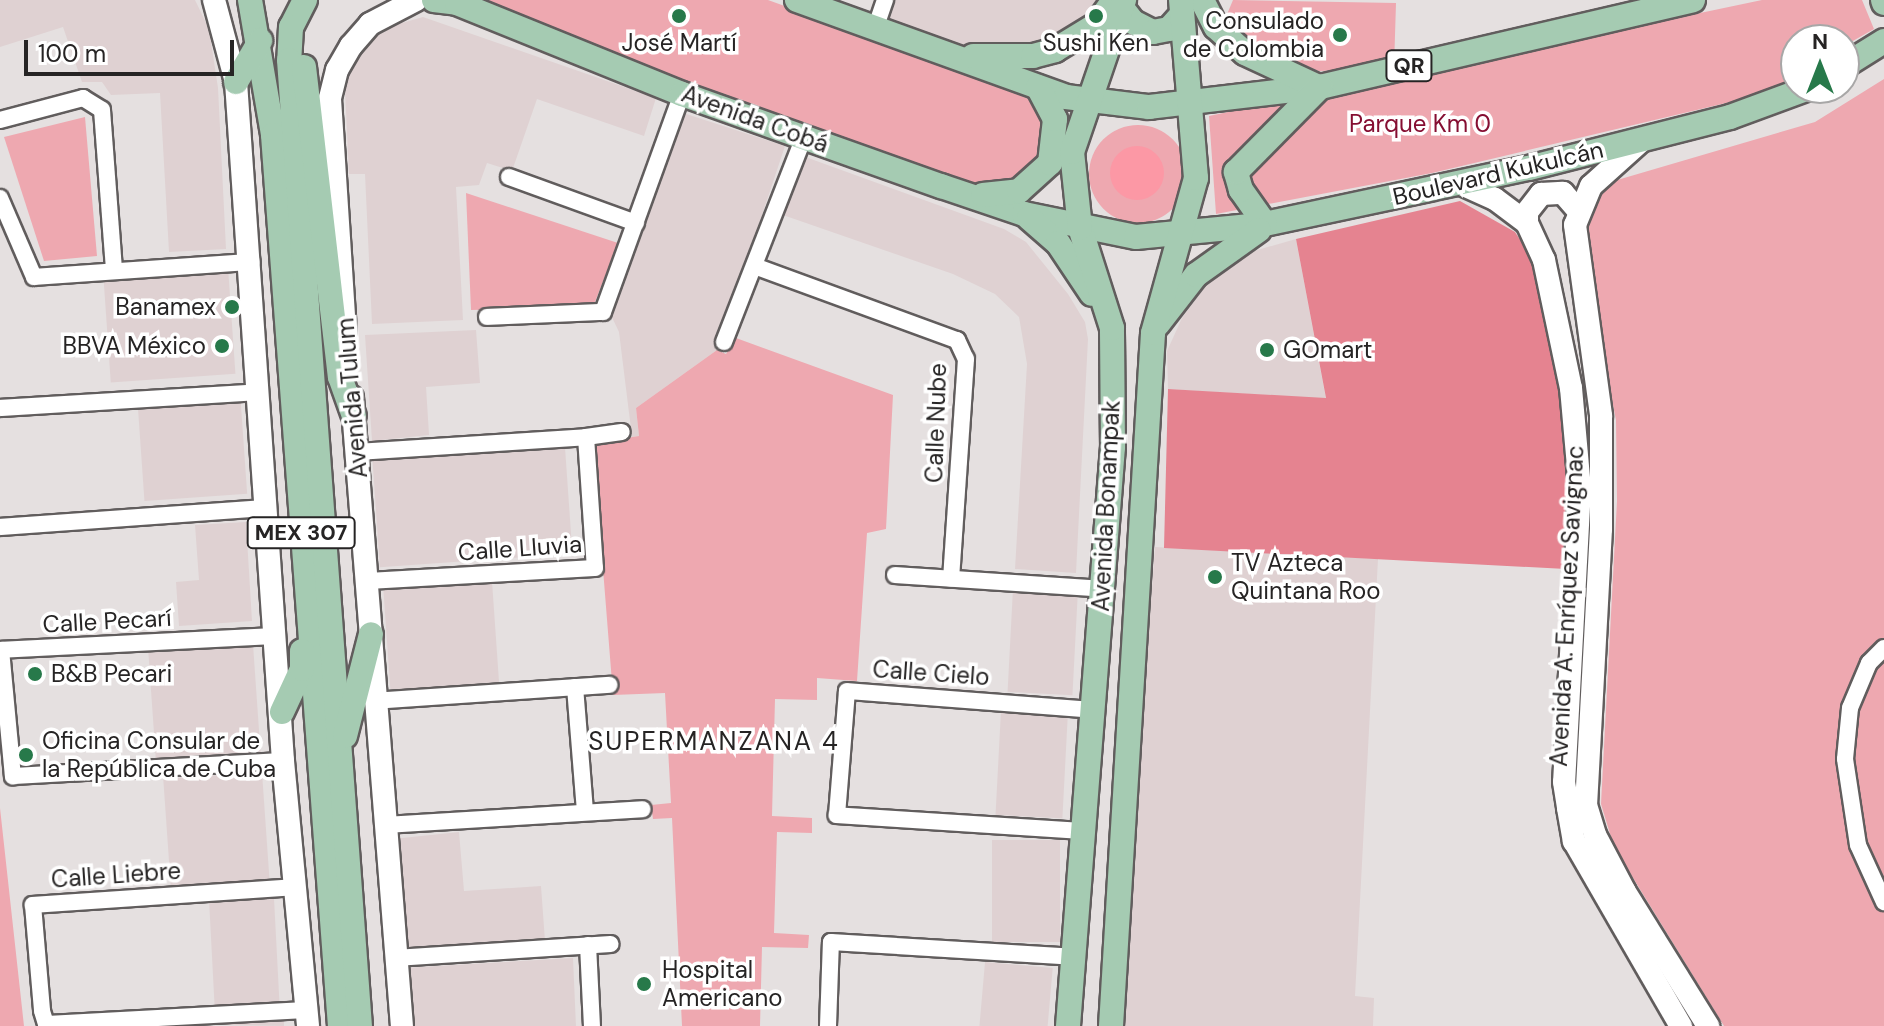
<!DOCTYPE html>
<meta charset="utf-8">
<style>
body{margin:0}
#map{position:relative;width:1884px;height:1026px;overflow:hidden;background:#e5e0e0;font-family:"DM Sans",sans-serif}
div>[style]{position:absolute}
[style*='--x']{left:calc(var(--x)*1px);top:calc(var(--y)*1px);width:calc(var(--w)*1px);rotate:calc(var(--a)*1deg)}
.built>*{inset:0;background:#dfd1d2;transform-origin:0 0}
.green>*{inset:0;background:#eea8b0}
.round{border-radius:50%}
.forest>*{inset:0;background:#e58390}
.water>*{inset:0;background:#fc98a5}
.roads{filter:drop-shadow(2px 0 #615d5d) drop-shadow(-2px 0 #615d5d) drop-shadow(0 2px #615d5d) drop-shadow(0 -2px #615d5d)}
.street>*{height:16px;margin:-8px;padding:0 8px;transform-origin:8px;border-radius:8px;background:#fff}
.secondary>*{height:22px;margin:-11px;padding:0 11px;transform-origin:11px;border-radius:11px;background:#fff}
.primary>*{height:24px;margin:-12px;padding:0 12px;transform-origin:12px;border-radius:12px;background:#a5cbb2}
.dots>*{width:22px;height:22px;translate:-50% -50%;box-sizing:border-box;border:4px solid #fff;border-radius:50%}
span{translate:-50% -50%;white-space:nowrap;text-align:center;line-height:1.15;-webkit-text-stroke:7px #fff;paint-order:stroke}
.shield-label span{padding:2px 6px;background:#fff;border:2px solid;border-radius:6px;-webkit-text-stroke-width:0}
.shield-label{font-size:22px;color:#262424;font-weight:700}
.poi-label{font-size:24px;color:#262424}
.right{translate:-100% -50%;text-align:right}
.left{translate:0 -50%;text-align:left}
.street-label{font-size:24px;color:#262424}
.park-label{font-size:24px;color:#850e32}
.neighbourhood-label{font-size:26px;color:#262424;letter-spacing:2px}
.north{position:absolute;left:1780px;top:24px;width:80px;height:80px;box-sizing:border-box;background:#fff;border:2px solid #a8a7a7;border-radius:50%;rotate:0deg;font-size:22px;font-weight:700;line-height:32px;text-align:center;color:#262424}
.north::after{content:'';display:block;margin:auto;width:28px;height:36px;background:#27794a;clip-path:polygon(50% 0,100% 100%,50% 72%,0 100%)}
.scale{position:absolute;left:24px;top:40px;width:210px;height:36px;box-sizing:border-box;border:4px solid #262424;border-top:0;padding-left:10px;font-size:24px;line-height:28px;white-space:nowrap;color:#262424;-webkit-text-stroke:6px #fff;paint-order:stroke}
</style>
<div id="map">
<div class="built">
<div style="clip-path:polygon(0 0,195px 0,209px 29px,218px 88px,226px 249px,169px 252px,160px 93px,111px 95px,102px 82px,82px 82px,63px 27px,0 47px)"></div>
<div style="clip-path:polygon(891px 0,1102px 0,1086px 27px,1032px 52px,973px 50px,884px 20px)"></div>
<div style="clip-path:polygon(423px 17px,656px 98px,644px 136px,537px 99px,512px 171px,487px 163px,479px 185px,456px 187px,463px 320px,372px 324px,365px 174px,349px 174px,344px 69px,355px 51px,384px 28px)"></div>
<div style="clip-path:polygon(674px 110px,785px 146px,717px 350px,636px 408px,639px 436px,632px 437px,619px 332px,608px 309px)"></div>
<div style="clip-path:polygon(800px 155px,1004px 229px,1026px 242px,1068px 294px,1085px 322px,1088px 339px,1076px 573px,1015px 569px,1027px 364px,1019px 317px,995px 294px,953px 274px,780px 214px)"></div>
<div style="clip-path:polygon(1296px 239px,1326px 399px,1168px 389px,1167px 351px,1182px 318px,1207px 284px,1254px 251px)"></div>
<div style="left:228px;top:267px;width:107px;height:125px;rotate:86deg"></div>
<div style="clip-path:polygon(476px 330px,480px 383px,426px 387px,429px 435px,372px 441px,365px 335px)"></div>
<div style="left:240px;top:391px;width:103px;height:103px;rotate:86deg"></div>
<div style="left:565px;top:447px;width:107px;height:193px;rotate:86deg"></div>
<div style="clip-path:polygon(246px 522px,252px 621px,179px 626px,176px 582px,199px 580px,195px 525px)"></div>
<div style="clip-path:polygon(1155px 547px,1378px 559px,1355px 996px,1374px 998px,1373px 1026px,1120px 1026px)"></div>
<div style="left:492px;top:581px;width:103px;height:109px;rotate:86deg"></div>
<div style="left:1013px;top:588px;width:65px;height:104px;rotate:3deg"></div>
<div style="left:253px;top:644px;width:109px;height:105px;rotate:86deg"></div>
<div style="left:1001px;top:710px;width:67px;height:105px;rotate:3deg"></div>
<div style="left:262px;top:772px;width:108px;height:99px;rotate:86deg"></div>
<div style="clip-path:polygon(459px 832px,464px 891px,541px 886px,545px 941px,402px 952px,393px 839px)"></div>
<div style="left:992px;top:840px;width:68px;height:102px"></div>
<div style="left:274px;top:898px;width:104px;height:65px;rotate:87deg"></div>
<div style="clip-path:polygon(573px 958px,576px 1026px,407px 1026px,403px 968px)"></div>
<div style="left:985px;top:962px;width:68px;height:64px;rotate:5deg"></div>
<div style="clip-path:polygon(284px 1020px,284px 1026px,167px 1024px)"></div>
</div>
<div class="green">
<div style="clip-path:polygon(457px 0,768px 0,1028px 94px,1052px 126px,1049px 157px,1001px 196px)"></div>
<div style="clip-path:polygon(1233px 0,1396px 3px,1394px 68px,1319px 71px,1275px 58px,1225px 19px)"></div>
<div style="clip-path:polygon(1762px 0,1862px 0,1874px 29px,1844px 46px,1844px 40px,1796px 40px,1796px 75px,1764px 94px,1432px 173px,1216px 214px,1209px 116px)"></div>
<div style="clip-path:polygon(1884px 79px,1884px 1026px,1724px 1026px,1614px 847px,1601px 804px,1617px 501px,1616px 420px,1577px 224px,1590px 188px,1815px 122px)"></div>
<div style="clip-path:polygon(85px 117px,97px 256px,44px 261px,4px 137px)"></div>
<div class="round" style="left:1089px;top:125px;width:98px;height:98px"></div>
<div style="clip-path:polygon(466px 193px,618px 243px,593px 307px,471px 310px)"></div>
<div style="clip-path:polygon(736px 338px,893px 395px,886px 529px,867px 533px,857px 681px,817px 678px,817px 700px,775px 699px,772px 816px,812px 818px,812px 833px,777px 832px,774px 933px,809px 935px,808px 948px,762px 947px,760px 1026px,682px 1026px,672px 818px,653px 819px,651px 805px,671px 803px,665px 693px,613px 695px,593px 443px,639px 436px,636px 408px,717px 350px,726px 354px)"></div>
<div style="clip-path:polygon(0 808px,10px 899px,24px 1026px,0 1026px)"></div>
</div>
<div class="forest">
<div style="clip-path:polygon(1460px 201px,1515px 232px,1538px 267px,1572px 416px,1566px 569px,1164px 548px,1168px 389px,1326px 398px,1296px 239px)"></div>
</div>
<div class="water">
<div class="round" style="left:1110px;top:146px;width:54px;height:54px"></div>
</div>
<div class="roads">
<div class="street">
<div style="--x:875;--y:29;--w:31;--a:-71"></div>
<div style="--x:0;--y:120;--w:86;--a:-14.8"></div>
<div style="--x:83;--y:98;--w:22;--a:32"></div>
<div style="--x:102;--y:110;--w:161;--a:85.7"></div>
<div style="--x:509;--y:177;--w:135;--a:19.9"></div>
<div style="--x:0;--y:198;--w:86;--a:66.7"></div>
<div style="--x:34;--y:277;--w:218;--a:-4"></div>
<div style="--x:757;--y:267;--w:213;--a:20.1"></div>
<div style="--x:957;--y:340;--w:21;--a:65"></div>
<div style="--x:966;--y:359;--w:220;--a:93.9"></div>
<div style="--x:487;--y:317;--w:116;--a:-2.5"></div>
<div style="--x:603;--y:312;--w:232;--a:-70.1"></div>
<div style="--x:724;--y:342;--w:220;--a:-68.7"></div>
<div style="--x:0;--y:408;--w:260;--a:-3.5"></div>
<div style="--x:586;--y:437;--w:36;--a:-8"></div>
<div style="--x:357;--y:452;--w:229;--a:-3.7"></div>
<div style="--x:586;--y:437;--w:131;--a:86.1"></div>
<div style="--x:595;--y:568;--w:228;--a:176.7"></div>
<div style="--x:0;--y:527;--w:268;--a:-4.1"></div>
<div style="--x:895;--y:575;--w:209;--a:3.8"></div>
<div style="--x:276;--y:636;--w:275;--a:177.1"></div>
<div style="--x:1;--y:650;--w:127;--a:84.6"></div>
<div style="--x:13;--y:776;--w:270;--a:-3.2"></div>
<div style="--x:1884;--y:648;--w:21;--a:135"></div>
<div style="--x:1869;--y:663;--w:49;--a:112.9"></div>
<div style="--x:1850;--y:708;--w:51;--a:95.6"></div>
<div style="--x:1845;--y:759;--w:87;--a:81.4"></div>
<div style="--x:1858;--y:845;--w:63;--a:65.5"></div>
<div style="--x:575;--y:687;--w:125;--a:85.4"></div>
<div style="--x:373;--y:701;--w:237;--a:-3.9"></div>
<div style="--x:385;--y:825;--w:258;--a:-3.5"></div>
<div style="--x:1082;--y:831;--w:246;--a:-176.3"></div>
<div style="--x:837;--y:815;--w:124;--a:-85.4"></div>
<div style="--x:847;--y:691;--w:248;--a:4.4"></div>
<div style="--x:296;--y:887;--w:264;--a:176.1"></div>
<div style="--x:33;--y:905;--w:106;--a:85.1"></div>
<div style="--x:42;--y:1011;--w:14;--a:73"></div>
<div style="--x:46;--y:1024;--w:261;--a:-3.1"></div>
<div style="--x:588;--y:945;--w:81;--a:87.2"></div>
<div style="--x:395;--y:958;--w:216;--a:-3.7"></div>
<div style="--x:828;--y:1026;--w:84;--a:-88"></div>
<div style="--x:831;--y:942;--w:242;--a:3.5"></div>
</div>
<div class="secondary">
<div style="--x:214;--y:0;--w:85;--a:75"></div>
<div style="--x:236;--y:82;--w:681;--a:86.04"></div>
<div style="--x:283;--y:761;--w:266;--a:84.6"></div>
<div style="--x:1641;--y:141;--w:67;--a:138"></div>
<div style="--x:1591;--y:186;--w:42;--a:112.3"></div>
<div style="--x:1575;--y:225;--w:193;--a:82.2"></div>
<div style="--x:1601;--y:416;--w:113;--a:90"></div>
<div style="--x:1601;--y:529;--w:276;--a:93.1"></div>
<div style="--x:1586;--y:805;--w:31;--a:73"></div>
<div style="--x:1595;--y:835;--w:64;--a:62.2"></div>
<div style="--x:1625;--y:892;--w:158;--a:58.2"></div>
<div style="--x:1459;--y:183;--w:39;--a:24"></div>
<div style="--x:1495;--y:199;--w:40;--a:37"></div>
<div style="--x:1527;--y:223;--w:41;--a:65.3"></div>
<div style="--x:1544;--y:260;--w:131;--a:78.1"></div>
<div style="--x:1571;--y:388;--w:100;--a:84.9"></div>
<div style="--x:1580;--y:488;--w:294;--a:93.1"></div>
<div style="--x:1564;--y:782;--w:26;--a:81"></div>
<div style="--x:1568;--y:808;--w:34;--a:80"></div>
<div style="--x:1574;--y:841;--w:214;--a:60"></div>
<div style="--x:1527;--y:223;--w:11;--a:-90"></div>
<div style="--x:1527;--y:212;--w:23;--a:-52"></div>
<div style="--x:1541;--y:194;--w:22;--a:-3"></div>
<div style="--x:1563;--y:193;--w:23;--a:49"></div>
<div style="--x:345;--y:331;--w:233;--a:-93.7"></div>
<div style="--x:330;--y:98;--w:29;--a:-76"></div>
<div style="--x:337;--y:70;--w:28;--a:-60"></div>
<div style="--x:351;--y:46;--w:29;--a:-49"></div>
<div style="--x:370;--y:24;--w:52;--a:-27.6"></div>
<div style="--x:352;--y:397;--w:631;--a:85.46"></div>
</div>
<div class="primary">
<div style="--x:250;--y:0;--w:137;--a:80.3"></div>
<div style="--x:273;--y:135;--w:894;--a:85.7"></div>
<div style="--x:305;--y:0;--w:30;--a:117"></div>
<div style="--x:291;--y:27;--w:33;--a:93"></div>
<div style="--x:289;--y:60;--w:969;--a:85.8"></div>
<div style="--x:434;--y:0;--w:23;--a:7"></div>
<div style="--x:457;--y:3;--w:243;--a:22"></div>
<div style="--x:682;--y:94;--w:275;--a:19.6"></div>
<div style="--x:941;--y:186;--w:88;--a:18.6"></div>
<div style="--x:1024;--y:214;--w:114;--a:11.6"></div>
<div style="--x:1136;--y:237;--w:125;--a:-5.5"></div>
<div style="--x:1260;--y:225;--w:275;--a:-12"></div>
<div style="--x:1529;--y:168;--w:207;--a:-14.2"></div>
<div style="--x:1730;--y:117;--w:84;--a:-20.2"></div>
<div style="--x:797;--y:0;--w:286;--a:19.8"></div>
<div style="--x:1066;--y:97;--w:84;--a:6.9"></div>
<div style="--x:1149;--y:107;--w:172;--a:-6.7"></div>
<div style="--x:1320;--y:87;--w:383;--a:-13.1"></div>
<div style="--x:1202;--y:0;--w:30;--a:63"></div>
<div style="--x:1216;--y:27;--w:39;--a:42"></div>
<div style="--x:1245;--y:53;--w:76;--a:24.9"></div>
<div style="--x:1883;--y:0;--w:3;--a:72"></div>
<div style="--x:1122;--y:8;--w:18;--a:52"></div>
<div style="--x:1133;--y:22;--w:22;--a:27"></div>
<div style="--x:1153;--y:32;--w:16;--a:-11"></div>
<div style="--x:1169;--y:29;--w:15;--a:-48"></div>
<div style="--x:973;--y:56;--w:60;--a:0"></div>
<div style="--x:1033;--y:56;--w:23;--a:-15"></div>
<div style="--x:1055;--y:50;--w:48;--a:-31.4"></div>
<div style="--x:1096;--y:25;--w:31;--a:-54"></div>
<div style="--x:1844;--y:66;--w:47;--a:-32"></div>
<div style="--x:304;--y:67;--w:312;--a:83.4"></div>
<div style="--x:340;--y:377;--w:41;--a:70.3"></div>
<div style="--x:236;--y:82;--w:48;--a:-59.7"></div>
<div style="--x:983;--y:195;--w:36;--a:-6"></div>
<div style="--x:1019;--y:191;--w:42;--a:-42.1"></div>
<div style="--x:1050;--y:163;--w:44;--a:-83.5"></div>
<div style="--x:1055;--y:119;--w:36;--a:-118"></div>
<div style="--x:1029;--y:218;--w:38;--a:41"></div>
<div style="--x:1058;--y:243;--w:61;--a:56.3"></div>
<div style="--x:1265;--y:224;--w:42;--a:-125.2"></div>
<div style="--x:1241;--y:190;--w:19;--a:-106"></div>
<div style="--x:1236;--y:172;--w:120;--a:-45.3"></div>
<div style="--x:1158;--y:324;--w:62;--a:-52.2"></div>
<div style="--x:1196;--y:275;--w:77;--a:-35.5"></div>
<div style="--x:282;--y:712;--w:47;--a:-65.1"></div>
<div style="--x:302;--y:669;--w:18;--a:-90"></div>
<div style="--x:345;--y:736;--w:105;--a:-75.7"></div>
<div style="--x:1068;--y:1026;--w:581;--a:-85.56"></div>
<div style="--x:1113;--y:447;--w:119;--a:-90.5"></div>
<div style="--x:1112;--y:328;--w:105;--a:-107.7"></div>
<div style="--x:1080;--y:228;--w:76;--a:-96"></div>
<div style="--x:1072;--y:152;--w:161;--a:-71.1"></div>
<div style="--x:1111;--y:1026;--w:694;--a:-86.53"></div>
<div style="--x:1153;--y:333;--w:161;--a:-74.5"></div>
<div style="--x:1196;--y:178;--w:179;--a:-94.8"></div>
</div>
</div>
<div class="dots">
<div style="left:679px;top:16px;background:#27794a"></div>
<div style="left:1096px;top:16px;background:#27794a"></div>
<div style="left:1340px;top:35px;background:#27794a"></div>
<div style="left:232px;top:307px;background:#27794a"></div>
<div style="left:222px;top:346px;background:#27794a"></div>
<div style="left:1267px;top:350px;background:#27794a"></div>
<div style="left:1215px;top:577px;background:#27794a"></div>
<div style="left:35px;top:674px;background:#27794a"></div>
<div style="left:26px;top:755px;background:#27794a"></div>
<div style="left:644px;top:984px;background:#27794a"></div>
</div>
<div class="shield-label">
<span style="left:1409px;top:66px">QR</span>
<span style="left:301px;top:533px">MEX 307</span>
</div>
<div class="poi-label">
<span class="right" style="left:1324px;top:35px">Consulado<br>de Colombia</span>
<span style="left:679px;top:43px">José Martí</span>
<span style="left:1096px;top:43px">Sushi Ken</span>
<span class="right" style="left:216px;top:307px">Banamex</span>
<span class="right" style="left:206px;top:346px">BBVA México</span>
<span class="left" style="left:1283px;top:350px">GOmart</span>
<span class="left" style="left:1231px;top:577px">TV Azteca<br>Quintana Roo</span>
<span class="left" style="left:51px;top:674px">B&amp;B Pecari</span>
<span class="left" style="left:42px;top:755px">Oficina Consular de<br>la República de Cuba</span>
<span class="left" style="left:662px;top:984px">Hospital<br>Americano</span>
</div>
<div class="street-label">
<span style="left:755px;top:119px;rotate:20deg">Avenida Cobá</span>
<span style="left:1498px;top:173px;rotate:-13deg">Boulevard Kukulcán</span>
<span style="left:352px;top:398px;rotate:-95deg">Avenida Tulum</span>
<span style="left:936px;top:423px;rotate:-88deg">Calle Nube</span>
<span style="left:1106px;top:506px;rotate:-87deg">Avenida Bonampak</span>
<span style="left:520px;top:548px;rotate:-4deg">Calle Lluvia</span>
<span style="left:1567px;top:606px;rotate:-87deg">Avenida A. Enríquez Savignac</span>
<span style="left:107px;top:621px;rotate:-3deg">Calle Pecarí</span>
<span style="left:931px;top:673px;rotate:4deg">Calle Cielo</span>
<span style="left:116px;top:875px;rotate:-4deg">Calle Liebre</span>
</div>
<div class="park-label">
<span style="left:1420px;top:124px">Parque Km 0</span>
</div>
<div class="neighbourhood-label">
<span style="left:714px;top:742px">SUPERMANZANA 4</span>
</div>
<div class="north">N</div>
<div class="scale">100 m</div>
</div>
